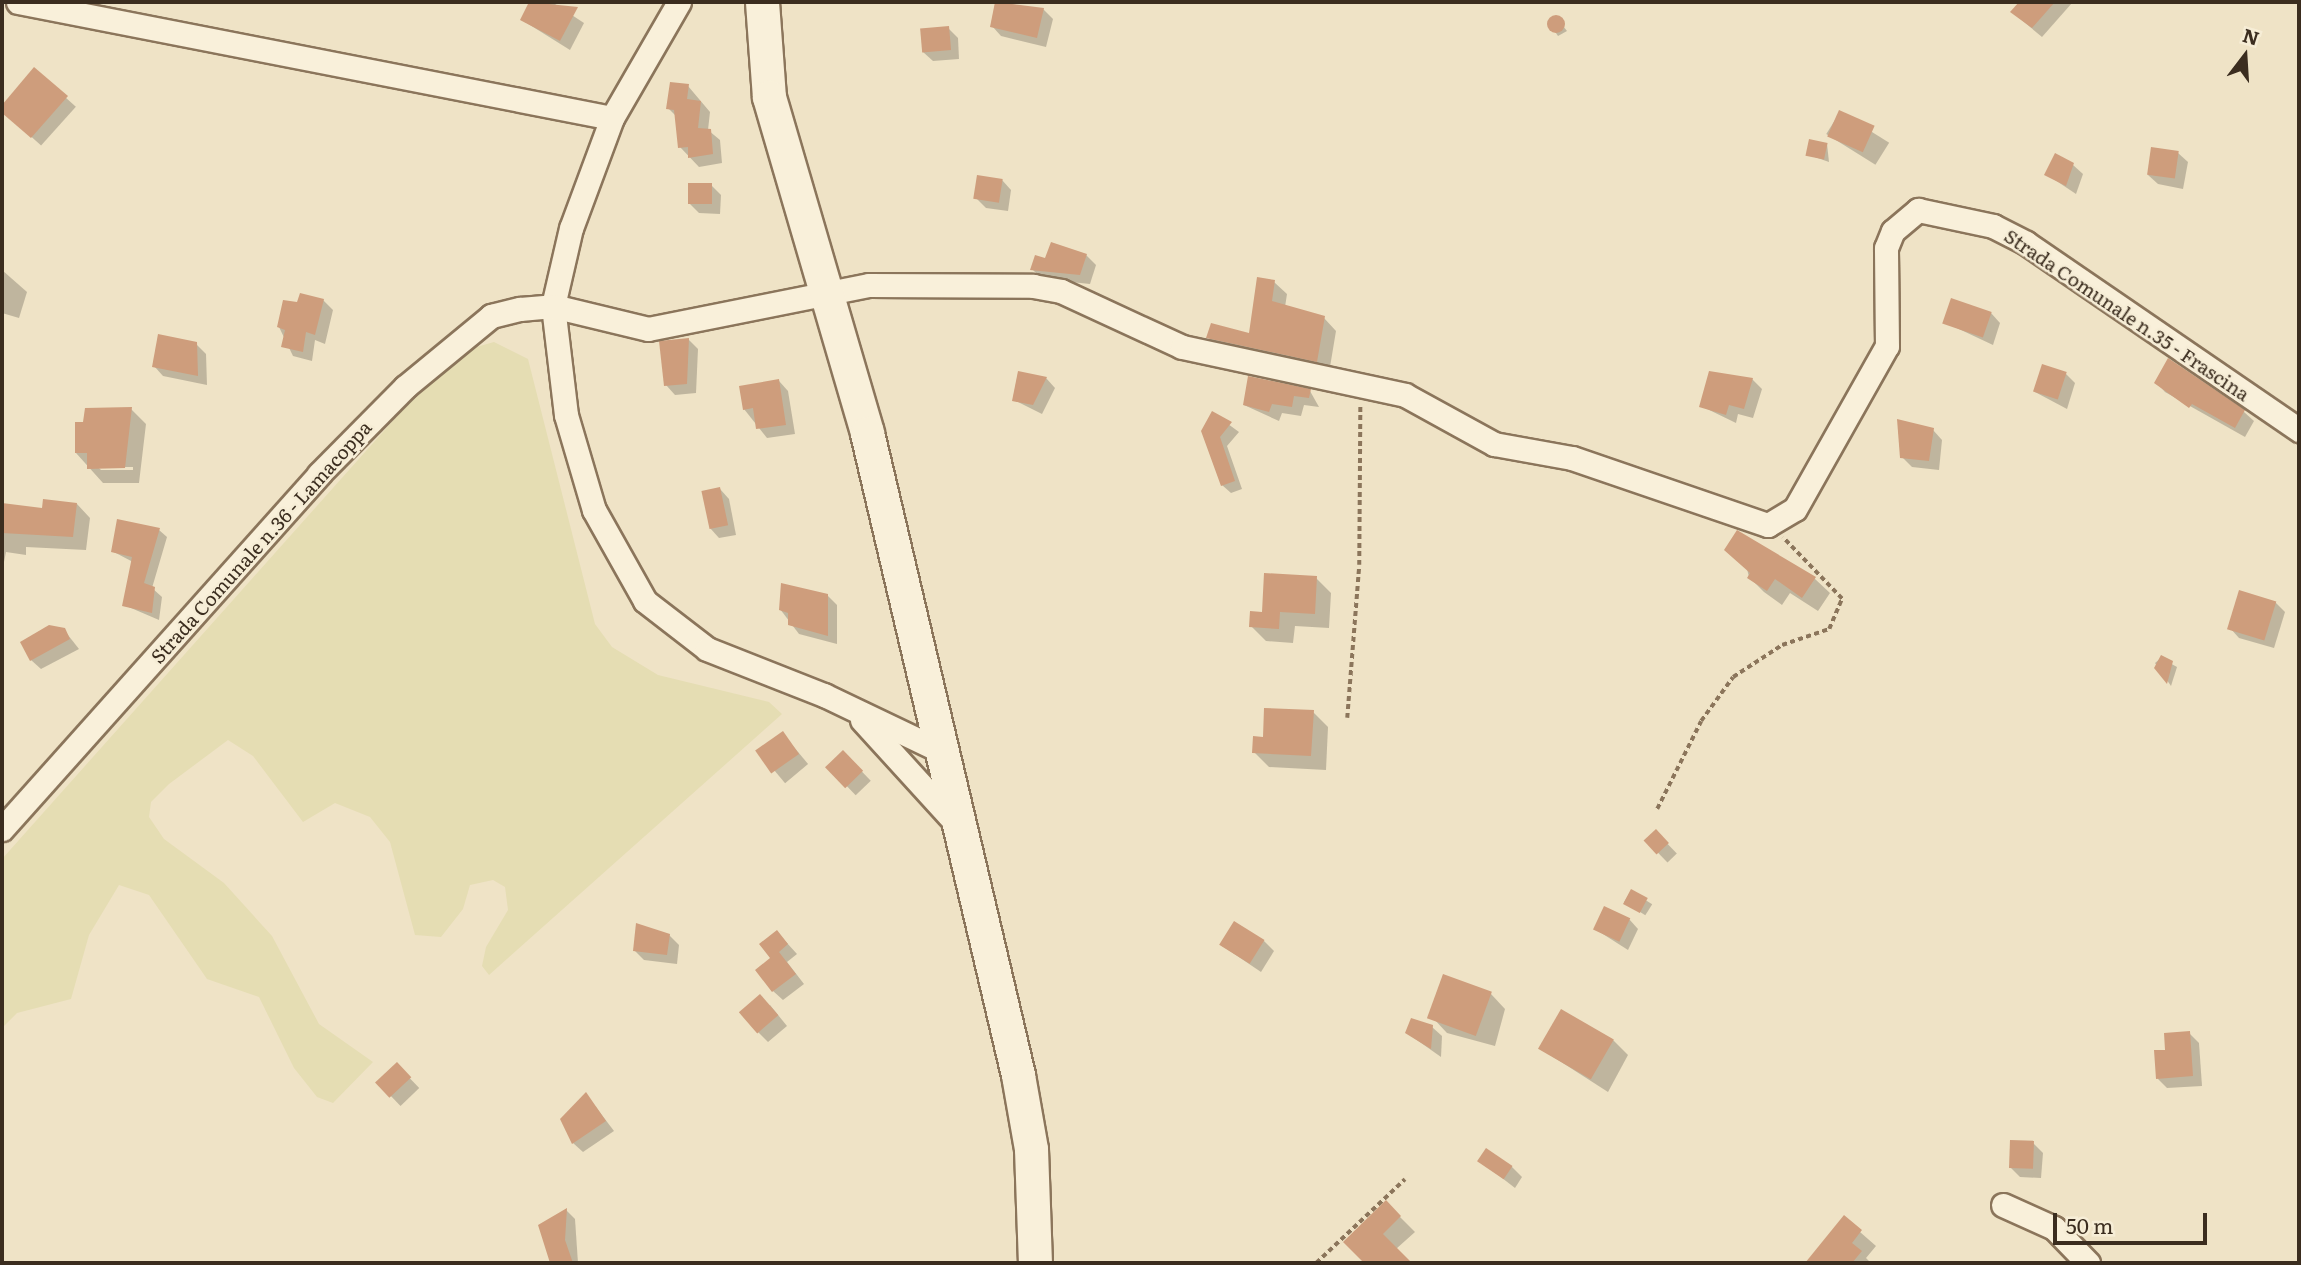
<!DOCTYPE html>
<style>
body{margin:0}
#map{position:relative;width:2301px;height:1265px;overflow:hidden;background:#efe3c6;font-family:Literata,serif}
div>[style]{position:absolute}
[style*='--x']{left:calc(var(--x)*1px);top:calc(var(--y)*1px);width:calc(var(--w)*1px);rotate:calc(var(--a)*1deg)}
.farmland>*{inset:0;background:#e5ddb3}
.shadow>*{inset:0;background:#0003;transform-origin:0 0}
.building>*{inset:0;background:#ce9d7c;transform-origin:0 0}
.round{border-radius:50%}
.path>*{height:3.5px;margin-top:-1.75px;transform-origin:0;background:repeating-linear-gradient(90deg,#8b755b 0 5px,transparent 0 8.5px)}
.roads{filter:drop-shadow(2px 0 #8b755b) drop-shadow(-2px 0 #8b755b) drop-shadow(0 2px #8b755b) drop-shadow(0 -2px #8b755b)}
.street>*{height:23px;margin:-11.5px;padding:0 11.5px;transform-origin:11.5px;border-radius:11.5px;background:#f9f0da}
.secondary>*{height:33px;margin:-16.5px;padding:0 16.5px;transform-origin:16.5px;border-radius:16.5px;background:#f9f0da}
span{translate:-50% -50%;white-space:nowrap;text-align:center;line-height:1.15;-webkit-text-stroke:5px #f6edd6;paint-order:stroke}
.street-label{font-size:19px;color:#3b2d1f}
.frame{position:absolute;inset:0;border:4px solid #3b2d1f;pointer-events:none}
.north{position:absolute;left:2210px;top:21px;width:70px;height:70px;-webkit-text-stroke:5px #f6edd6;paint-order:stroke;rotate:17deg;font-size:19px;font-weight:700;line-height:28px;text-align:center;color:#3b2d1f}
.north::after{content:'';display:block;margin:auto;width:24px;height:32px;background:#3b2d1f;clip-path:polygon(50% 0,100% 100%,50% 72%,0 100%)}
.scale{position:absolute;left:2053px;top:1213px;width:154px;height:32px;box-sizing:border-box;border:4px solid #3b2d1f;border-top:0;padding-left:9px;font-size:21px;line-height:24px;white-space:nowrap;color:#3b2d1f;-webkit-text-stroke:5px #f6edd6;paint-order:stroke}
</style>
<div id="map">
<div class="farmland">
<div style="clip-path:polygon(494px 342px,528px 359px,595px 624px,612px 647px,658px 675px,769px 702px,782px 714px,489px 975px,482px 966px,486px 947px,508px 910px,505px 887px,493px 880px,470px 885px,463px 909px,441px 937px,415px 935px,390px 842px,370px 817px,335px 803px,303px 822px,253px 756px,228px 740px,169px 784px,151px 802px,149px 817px,164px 839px,224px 883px,272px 936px,319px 1024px,373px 1062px,333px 1103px,317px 1097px,294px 1068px,259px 997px,207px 979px,149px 895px,119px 885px,89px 935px,71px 999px,17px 1013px,2px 1028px,2px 859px,407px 405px,473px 348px)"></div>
</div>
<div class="shadow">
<div style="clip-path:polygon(531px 2px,552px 2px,584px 23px,570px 50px,522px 20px)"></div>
<div style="clip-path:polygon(997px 2px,1043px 9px,1053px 19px,1046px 47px,1001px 36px,992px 26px)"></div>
<div style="clip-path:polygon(2021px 2px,2071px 2px,2072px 3px,2042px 37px,2012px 12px)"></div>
<div style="clip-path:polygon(1556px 17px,1567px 31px,1558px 36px,1549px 23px)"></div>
<div style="clip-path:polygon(948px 28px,958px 38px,959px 59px,933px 61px,923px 52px)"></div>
<div style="left:35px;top:70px;width:55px;height:52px;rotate:42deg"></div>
<div style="clip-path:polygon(688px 86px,710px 112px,708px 130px,720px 140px,722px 163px,699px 167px,680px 147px,677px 117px,668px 108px)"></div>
<div style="left:1840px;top:112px;width:58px;height:26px;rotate:32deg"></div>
<div style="clip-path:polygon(1827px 144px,1829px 162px,1809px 155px)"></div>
<div style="clip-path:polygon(2178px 153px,2188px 162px,2183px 189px,2158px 184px,2148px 175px)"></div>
<div style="clip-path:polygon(2073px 165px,2083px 174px,2076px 194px,2046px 174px)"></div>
<div style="clip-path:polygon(1002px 180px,1011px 190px,1008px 211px,986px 208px,976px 198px)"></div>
<div style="clip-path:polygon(711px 185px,721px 195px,720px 214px,699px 213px,689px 203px)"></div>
<div style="clip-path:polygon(1086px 255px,1096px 265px,1090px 284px,1042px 279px,1032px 269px,1046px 260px)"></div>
<div style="clip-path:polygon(2px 270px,27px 292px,19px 318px,2px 313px)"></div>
<div style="clip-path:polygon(1274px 282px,1287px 294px,1285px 307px,1324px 318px,1336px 331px,1329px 373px,1221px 350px,1208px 337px,1250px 335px)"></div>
<div style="clip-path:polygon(323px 300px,333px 310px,325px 344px,315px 340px,312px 361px,293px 356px,279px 327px,298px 304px)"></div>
<div style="clip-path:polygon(1991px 313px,2000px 323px,1993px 345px,1944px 322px)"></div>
<div style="clip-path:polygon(688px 339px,698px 349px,696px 393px,675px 395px,666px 385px)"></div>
<div style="clip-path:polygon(196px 344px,206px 354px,207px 385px,163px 376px,154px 366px)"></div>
<div style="clip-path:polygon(2169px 361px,2244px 412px,2254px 421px,2245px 437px,2165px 392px,2156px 382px)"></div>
<div style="clip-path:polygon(2066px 374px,2075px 383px,2067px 409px,2035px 392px)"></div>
<div style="clip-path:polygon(1046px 378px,1055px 388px,1042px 414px,1014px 400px)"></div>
<div style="clip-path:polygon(1752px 379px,1762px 389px,1753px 418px,1738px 414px,1736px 423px,1701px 406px)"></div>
<div style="clip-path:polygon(779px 381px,788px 391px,795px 434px,767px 438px,744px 409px)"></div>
<div style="clip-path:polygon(1310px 391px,1319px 407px,1304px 405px,1301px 416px,1282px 413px,1279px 421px,1244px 405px)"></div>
<div style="clip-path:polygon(evenodd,131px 409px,146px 424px,139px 483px,103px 483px,76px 453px,84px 423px,131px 409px,98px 467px,133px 467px,133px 470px,101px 470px,98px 467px)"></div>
<div style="clip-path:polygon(1213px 413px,1239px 432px,1227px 446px,1242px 489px,1231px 493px,1222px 485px)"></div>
<div style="clip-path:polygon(1933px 430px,1942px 440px,1939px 470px,1912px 467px,1902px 457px)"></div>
<div style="clip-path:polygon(720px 489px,729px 499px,736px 535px,719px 538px,710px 528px)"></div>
<div style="clip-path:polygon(2px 504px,43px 510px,77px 504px,90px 518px,86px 550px,26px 547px,26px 555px,6px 552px,2px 572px)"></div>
<div style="clip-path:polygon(159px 530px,167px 537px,152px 588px,162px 597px,159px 620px,124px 605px,133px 562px,112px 551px)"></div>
<div style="clip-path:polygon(1738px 533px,1815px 579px,1830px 593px,1818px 611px,1790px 593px,1782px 605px,1764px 592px,1749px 577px)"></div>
<div style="clip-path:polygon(1316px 578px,1331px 593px,1329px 628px,1295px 626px,1293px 643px,1266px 641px,1251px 626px)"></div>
<div style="clip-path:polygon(827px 595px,837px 605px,837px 644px,799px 634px,780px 609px)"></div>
<div style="clip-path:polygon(2275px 602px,2285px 612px,2274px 648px,2239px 638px,2230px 628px)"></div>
<div style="clip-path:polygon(64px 630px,79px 649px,41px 669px,31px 660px)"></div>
<div style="clip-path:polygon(2161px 658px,2177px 667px,2171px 686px,2155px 663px)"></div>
<div style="clip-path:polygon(1313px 712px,1328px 727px,1326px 770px,1269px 767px,1254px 752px,1264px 738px)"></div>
<div style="left:783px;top:734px;width:39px;height:30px;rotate:50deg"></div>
<div style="left:843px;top:752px;width:40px;height:21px;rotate:46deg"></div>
<div style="left:1656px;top:832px;width:30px;height:13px;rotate:46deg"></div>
<div style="left:1631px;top:891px;width:25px;height:13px;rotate:32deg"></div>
<div style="clip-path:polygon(1629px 919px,1638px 929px,1628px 950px,1595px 929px)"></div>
<div style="clip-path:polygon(777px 932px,797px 954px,787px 962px,804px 984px,783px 1000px,773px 991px)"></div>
<div style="clip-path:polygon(669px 935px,679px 945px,677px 964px,644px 960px,634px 950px)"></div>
<div style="clip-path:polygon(1264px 941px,1274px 951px,1261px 972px,1221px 945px)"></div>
<div style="clip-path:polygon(1491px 994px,1505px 1009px,1495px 1046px,1447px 1033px,1433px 1018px)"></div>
<div style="clip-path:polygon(770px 1005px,787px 1026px,768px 1042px,758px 1032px)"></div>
<div style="clip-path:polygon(1432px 1027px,1442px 1036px,1441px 1057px,1407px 1033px)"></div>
<div style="clip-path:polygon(2189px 1033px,2199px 1043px,2202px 1086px,2167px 1088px,2158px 1079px,2167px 1051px)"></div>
<div style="clip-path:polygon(1613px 1040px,1628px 1055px,1608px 1092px,1541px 1049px)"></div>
<div style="left:397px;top:1065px;width:32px;height:26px;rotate:46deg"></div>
<div style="clip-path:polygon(586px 1094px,614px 1131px,583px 1152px,573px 1143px)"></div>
<div style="clip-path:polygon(2033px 1143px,2043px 1153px,2041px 1178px,2020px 1177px,2010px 1167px)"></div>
<div style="clip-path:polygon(1480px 1161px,1512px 1167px,1522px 1177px,1515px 1188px)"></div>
<div style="clip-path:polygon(1386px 1203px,1415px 1232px,1396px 1249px,1410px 1263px,1367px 1263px,1346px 1242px)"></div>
<div style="clip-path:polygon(566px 1210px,575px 1219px,578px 1263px,551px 1263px)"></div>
<div style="clip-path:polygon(1844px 1218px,1876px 1246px,1866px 1258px,1871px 1263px,1808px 1263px)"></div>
</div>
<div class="building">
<div style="clip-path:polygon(529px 2px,578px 7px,560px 41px,520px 20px)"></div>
<div style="clip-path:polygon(995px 2px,1044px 8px,1037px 38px,990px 27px)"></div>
<div style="clip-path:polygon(2019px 2px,2055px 2px,2032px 28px,2010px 12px)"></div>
<div class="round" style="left:1547px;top:15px;width:18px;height:18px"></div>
<div style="left:949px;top:26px;width:24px;height:29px;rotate:85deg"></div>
<div style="clip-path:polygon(34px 67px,68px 96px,31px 138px,2px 113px,2px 105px)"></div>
<div style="clip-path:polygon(670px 82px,689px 84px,687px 99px,701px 101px,698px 128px,711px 129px,713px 154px,688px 158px,688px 147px,678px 148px,674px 110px,666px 109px)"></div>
<div style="left:1839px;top:110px;width:39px;height:29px;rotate:24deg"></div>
<div style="left:1809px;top:139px;width:19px;height:17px;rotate:12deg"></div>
<div style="left:2151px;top:147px;width:28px;height:28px;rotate:8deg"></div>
<div style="clip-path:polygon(2055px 153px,2074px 163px,2066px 186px,2044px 175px)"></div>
<div style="left:977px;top:175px;width:26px;height:24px;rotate:9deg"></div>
<div style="left:688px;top:183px;width:24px;height:21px"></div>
<div style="clip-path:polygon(1051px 242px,1087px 254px,1080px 275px,1030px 270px,1035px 255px,1045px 258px)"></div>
<div style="clip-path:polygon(1257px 277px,1275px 280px,1272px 301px,1325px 316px,1317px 362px,1206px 338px,1211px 323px,1249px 333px)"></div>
<div style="clip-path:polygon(300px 293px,324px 299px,315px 335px,306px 332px,303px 352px,281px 347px,285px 330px,277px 327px,283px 300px,297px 302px)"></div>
<div style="left:1951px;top:298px;width:43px;height:27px;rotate:19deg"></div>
<div style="clip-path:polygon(158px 334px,197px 342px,198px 376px,152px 367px)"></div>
<div style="clip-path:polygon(689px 338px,687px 384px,664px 386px,659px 341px)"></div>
<div style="clip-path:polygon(2168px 358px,2245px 410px,2235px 428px,2192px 404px,2189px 408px,2154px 383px)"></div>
<div style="left:2042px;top:364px;width:26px;height:29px;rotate:18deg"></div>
<div style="clip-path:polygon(1018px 371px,1047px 377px,1033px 405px,1012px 401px)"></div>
<div style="clip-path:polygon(1709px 371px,1753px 378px,1744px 409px,1729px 405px,1726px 415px,1699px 407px)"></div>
<div style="clip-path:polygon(1248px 376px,1311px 389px,1309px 398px,1294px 396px,1292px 407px,1272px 404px,1269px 412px,1243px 405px)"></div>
<div style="clip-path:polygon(779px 379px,786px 425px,756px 429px,753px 408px,743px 410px,739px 386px)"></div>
<div style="clip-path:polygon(132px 407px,125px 468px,87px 469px,87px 453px,75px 453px,75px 422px,83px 422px,85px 408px)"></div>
<div style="clip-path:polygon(1212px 411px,1232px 422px,1220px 437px,1235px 481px,1221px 486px,1201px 431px)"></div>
<div style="clip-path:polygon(1897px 419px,1934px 428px,1929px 461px,1900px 458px)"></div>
<div style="left:720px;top:487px;width:39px;height:19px;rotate:78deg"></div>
<div style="clip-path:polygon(43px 499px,77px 503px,73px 537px,2px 533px,2px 503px,42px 508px)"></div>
<div style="clip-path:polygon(117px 519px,160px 528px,144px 583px,155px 587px,152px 613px,122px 606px,132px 557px,111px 552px)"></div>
<div style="clip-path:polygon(1737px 530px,1816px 577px,1802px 598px,1775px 579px,1767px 591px,1747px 578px,1750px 573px,1724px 550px)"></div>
<div style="clip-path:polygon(1264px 573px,1317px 576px,1315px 614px,1280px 612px,1279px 629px,1249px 627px,1250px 611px,1262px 612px)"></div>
<div style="clip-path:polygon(781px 583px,828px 594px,828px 636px,788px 625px,788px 613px,779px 610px)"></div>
<div style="left:2239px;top:590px;width:39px;height:41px;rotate:17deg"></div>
<div style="clip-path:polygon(49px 625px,65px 628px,70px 639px,30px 661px,20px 642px)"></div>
<div style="clip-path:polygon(2161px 655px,2173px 661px,2167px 684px,2154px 668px)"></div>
<div style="clip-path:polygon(1264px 708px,1314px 710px,1311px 756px,1252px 753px,1253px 736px,1263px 737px)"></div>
<div style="left:783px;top:731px;width:28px;height:34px;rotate:55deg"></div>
<div style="left:843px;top:750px;width:29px;height:25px;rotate:46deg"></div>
<div style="left:1656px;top:829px;width:19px;height:17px;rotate:47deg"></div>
<div style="left:1631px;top:889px;width:19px;height:17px;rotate:28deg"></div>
<div style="left:1604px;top:906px;width:29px;height:26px;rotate:25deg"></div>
<div style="left:1234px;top:921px;width:36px;height:28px;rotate:32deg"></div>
<div style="clip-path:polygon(636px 923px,670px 934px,667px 955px,633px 951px)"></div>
<div style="clip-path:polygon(777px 930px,788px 944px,779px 952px,796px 974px,772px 992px,755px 970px,770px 958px,759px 944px)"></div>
<div style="left:1443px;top:974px;width:52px;height:47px;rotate:20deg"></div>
<div style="left:760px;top:994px;width:28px;height:28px;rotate:49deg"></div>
<div style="left:1561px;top:1009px;width:61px;height:46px;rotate:30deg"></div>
<div style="clip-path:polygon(1411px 1018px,1433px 1025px,1431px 1049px,1405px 1033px)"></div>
<div style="clip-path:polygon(2190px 1031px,2193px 1076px,2156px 1079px,2154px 1050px,2165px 1050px,2164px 1033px)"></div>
<div style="left:397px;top:1062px;width:21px;height:30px;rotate:47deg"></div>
<div style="clip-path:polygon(586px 1092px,606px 1121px,572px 1144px,560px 1119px)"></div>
<div style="left:2010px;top:1140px;width:24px;height:28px;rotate:2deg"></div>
<div style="left:1486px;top:1148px;width:32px;height:16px;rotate:34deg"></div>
<div style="clip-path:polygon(1386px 1200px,1401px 1216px,1383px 1234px,1412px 1263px,1364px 1263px,1343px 1242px)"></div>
<div style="clip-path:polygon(567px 1208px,565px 1240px,573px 1263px,550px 1263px,538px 1225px)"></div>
<div style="clip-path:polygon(1844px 1215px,1862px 1230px,1852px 1243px,1862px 1251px,1852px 1263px,1805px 1263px)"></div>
</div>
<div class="path">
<div style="--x:1347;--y:718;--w:153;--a:-85.5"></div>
<div style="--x:1359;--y:565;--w:159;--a:-89.6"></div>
<div style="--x:1657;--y:809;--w:98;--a:-63.4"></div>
<div style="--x:1701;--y:721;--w:54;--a:-54"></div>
<div style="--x:1733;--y:677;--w:59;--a:-33.1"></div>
<div style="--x:1782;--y:645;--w:50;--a:-18.8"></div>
<div style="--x:1829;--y:629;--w:33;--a:-67"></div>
<div style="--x:1842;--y:599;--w:85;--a:-134"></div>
<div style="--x:1316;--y:1263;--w:122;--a:-43.3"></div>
</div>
<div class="roads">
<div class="street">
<div style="--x:18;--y:2;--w:605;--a:11.05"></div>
<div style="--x:679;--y:2;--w:134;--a:120"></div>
<div style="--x:612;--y:118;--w:117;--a:110.4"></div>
<div style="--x:571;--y:228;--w:80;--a:103"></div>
<div style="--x:553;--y:306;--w:110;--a:83.2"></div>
<div style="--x:566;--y:415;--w:99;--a:73.6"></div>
<div style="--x:594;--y:510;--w:104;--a:60.7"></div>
<div style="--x:645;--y:601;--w:78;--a:37.7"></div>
<div style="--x:707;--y:649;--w:126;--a:21.5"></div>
<div style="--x:824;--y:695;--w:130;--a:25.6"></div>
<div style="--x:862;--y:720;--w:137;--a:47.7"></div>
<div style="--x:2;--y:829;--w:476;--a:-48.2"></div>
<div style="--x:319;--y:474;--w:122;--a:-45.3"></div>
<div style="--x:405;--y:387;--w:112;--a:-39.5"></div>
<div style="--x:491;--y:316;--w:30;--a:-14"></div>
<div style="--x:520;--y:309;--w:33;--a:-5"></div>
<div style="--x:553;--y:306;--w:98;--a:13.6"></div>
<div style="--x:648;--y:329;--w:225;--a:-11.3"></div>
<div style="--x:869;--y:285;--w:164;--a:0.3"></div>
<div style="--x:1033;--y:286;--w:28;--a:10"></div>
<div style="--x:1061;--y:291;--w:133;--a:24.8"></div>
<div style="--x:1182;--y:347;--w:228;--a:12.1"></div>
<div style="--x:1405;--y:395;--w:102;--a:28.8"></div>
<div style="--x:1494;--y:444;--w:79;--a:10.2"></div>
<div style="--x:1572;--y:458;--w:207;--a:18.9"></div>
<div style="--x:1768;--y:525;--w:31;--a:-31"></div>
<div style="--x:1795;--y:509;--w:187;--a:-60.6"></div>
<div style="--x:1887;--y:346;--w:98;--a:-90.6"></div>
<div style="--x:1886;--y:248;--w:18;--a:-68"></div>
<div style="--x:1893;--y:231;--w:33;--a:-40"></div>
<div style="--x:1918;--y:210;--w:77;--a:12"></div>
<div style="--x:1993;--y:226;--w:37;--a:27"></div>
<div style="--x:2026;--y:243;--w:331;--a:34.4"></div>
<div style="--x:2003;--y:1205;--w:56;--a:24.3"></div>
<div style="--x:2054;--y:1228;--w:49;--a:45.8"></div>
</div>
<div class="secondary">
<div style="--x:762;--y:2;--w:95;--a:85.8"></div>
<div style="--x:769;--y:97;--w:350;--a:73.7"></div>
<div style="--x:867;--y:433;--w:660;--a:76.76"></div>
<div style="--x:1018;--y:1075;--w:75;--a:80"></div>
<div style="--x:1031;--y:1149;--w:114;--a:88"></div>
</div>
</div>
<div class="street-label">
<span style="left:2127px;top:315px;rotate:34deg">Strada Comunale n.35 - Frascina</span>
<span style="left:261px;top:542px;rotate:-48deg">Strada Comunale n.36 - Lamacoppa</span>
</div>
<div class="frame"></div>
<div class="north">N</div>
<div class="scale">50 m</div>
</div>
